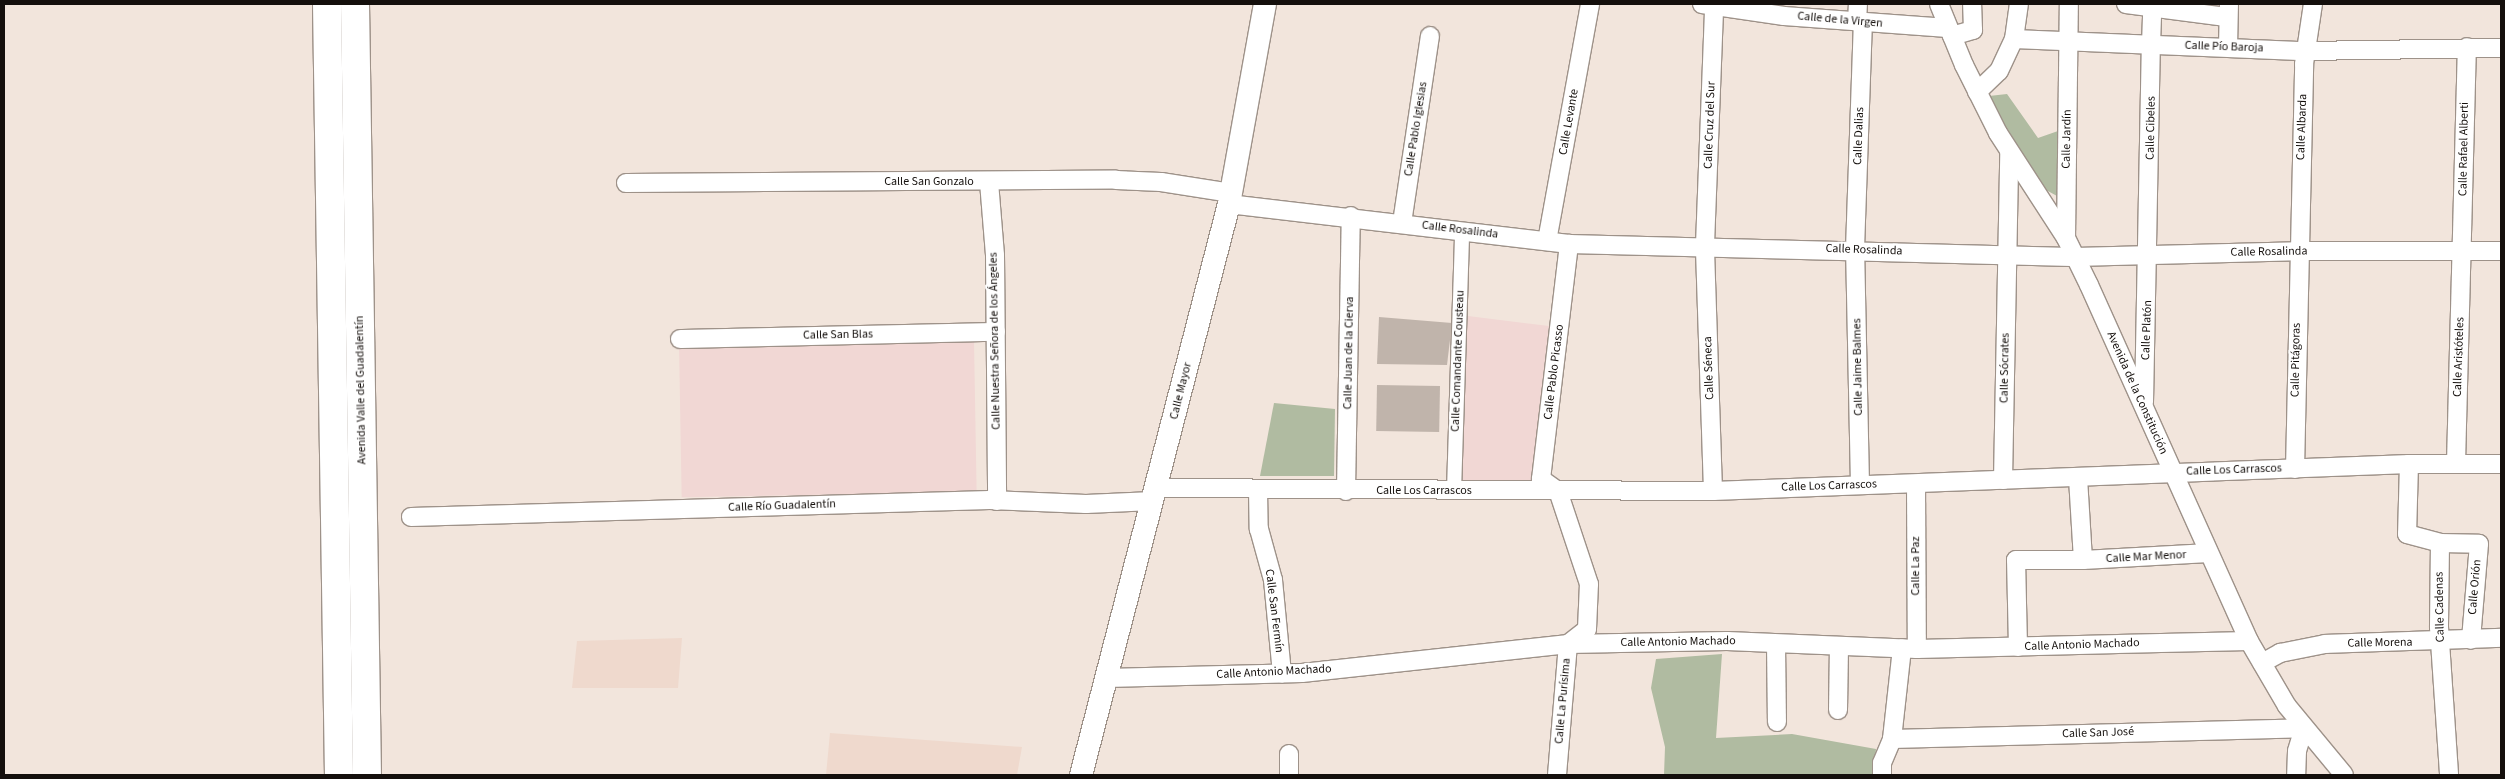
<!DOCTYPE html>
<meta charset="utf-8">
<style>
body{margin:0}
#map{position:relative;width:2505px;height:779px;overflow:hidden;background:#f2e5dc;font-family:"Source Sans 3",sans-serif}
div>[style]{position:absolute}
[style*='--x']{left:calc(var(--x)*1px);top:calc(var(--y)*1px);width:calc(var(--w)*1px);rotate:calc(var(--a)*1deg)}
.industrial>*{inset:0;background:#efd9cd}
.education>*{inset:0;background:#f1d7d4;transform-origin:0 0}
.green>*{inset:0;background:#b0bba1}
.building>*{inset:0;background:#c0b4ab;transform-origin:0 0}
.roads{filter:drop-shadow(1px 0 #9e9289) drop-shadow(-1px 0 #9e9289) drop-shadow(0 1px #9e9289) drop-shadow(0 -1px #9e9289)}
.pedestrian>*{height:14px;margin:-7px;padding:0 7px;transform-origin:7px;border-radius:7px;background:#fff}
.minor>*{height:18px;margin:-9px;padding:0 9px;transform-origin:9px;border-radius:9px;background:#fff}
.tertiary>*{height:22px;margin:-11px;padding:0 11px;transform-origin:11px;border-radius:11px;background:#fff}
.primary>*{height:28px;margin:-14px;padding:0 14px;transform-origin:14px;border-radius:14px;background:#fff}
span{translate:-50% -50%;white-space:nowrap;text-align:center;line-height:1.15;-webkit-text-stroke:4px #fff;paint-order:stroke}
.street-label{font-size:12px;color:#140f0c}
.frame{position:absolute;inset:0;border:5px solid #140f0c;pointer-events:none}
</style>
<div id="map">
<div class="industrial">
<div style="clip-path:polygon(682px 638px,678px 688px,572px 688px,577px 641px)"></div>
<div style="clip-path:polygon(830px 733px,1022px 747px,1017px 775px,826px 775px)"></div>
</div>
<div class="education">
<div style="clip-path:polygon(1460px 315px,1549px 326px,1531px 480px,1454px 491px)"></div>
<div style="left:974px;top:341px;width:151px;height:295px;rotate:89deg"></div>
</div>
<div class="green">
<div style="clip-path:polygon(2007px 94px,2038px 138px,2058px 131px,2057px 196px,2046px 190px,2013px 143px,1989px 96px)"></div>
<div style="clip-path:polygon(1274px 403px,1335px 409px,1334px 476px,1260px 476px)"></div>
<div style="clip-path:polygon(1722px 654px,1716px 738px,1792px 734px,1876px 749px,1874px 775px,1664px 775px,1665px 747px,1651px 688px,1656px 659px)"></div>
</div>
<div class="building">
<div style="clip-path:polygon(1379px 317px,1452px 323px,1447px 365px,1377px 364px)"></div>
<div style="left:1377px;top:385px;width:63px;height:46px;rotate:1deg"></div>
</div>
<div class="roads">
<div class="pedestrian">
<div style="--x:1454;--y:491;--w:261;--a:-88.2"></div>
</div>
<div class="minor">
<div style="--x:1702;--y:4;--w:83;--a:8.3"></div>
<div style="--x:1784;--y:16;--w:164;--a:4.2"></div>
<div style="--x:1939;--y:4;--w:66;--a:67.7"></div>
<div style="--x:1964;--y:65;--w:76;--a:63.4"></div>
<div style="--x:1998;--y:133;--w:125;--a:57.1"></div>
<div style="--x:2066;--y:238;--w:52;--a:63.9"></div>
<div style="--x:2089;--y:285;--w:390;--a:65.8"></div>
<div style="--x:2249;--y:641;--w:75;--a:59.7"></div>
<div style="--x:2287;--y:706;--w:89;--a:50.4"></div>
<div style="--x:2126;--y:4;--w:101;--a:7.4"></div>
<div style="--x:1857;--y:22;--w:18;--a:-87"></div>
<div style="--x:1952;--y:36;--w:22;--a:-16"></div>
<div style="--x:1973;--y:30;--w:26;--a:-92"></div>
<div style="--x:2014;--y:39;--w:35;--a:-82"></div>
<div style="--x:2228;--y:47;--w:43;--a:-88.7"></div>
<div style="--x:1977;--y:92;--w:30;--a:-44"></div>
<div style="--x:1999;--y:71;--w:35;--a:-65"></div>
<div style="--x:2014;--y:39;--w:291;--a:2.4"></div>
<div style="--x:2305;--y:51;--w:196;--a:-0.9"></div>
<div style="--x:989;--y:182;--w:73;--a:85.3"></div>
<div style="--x:995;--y:255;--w:246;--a:89.5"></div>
<div style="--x:626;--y:183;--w:490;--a:-0.4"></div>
<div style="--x:1116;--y:180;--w:45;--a:2.5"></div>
<div style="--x:1161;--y:182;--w:71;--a:8.9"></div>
<div style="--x:1229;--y:204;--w:342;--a:6.7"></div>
<div style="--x:1569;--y:244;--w:506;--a:1.47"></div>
<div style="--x:2075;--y:257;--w:222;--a:-1.5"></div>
<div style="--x:2297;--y:251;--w:204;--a:0"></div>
<div style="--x:1402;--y:223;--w:189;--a:-81.5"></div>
<div style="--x:2066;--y:238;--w:234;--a:-89.3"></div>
<div style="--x:1547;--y:241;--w:241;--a:-79.7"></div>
<div style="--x:680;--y:339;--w:316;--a:-1.3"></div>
<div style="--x:2144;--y:402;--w:357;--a:-88.9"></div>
<div style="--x:2151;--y:45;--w:35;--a:-88"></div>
<div style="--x:2152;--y:10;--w:8;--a:-50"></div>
<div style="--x:2456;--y:463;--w:416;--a:-88.5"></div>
<div style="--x:2409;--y:464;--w:70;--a:91.6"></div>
<div style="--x:2407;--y:534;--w:34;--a:15"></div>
<div style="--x:2440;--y:543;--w:84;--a:90.7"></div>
<div style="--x:2439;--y:627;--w:148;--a:86.1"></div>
<div style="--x:2295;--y:469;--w:405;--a:-88.7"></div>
<div style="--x:2304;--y:64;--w:61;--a:-81.5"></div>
<div style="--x:2078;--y:478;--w:82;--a:86.5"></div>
<div style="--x:2083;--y:560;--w:126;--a:-3.2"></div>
<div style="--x:2003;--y:480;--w:327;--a:-88.9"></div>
<div style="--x:1916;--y:484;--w:165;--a:89.7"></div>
<div style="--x:1860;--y:485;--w:236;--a:-91.2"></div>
<div style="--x:1855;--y:249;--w:227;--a:-88"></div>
<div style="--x:1157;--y:488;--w:556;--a:0.31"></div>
<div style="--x:1713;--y:491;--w:697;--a:-2.22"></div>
<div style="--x:2409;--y:464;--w:92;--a:0"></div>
<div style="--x:1258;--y:490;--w:39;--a:89"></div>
<div style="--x:1259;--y:529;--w:53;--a:74.6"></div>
<div style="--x:1273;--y:580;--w:94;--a:84.5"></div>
<div style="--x:1346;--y:491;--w:275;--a:-89"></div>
<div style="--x:1713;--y:491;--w:246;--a:-91.9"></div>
<div style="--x:1705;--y:245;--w:239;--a:-87.8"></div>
<div style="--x:411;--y:517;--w:579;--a:-1.68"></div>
<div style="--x:990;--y:500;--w:96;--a:2.4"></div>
<div style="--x:1086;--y:504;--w:67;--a:-2.6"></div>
<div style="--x:2440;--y:543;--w:39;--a:1"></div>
<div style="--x:2479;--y:544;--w:96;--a:94.8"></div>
<div style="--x:1776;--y:644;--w:78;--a:89.3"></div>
<div style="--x:2018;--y:647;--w:87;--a:-91.3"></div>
<div style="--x:2016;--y:560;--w:67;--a:0"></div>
<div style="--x:2262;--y:663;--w:21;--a:-29"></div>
<div style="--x:2280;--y:653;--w:46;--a:-11.3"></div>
<div style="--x:2325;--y:644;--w:176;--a:-2"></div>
<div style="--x:1107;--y:678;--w:195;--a:-1.5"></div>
<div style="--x:1302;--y:673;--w:268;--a:-6.2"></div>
<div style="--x:1568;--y:644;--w:159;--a:-1.1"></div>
<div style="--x:1727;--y:641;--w:190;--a:2.4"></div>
<div style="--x:1917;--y:649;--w:332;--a:-1.4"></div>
<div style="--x:1838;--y:710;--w:64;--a:-89.1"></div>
<div style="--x:1892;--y:739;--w:412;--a:-1.5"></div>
<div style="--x:2304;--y:728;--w:24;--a:107"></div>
<div style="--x:2297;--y:751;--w:24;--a:92"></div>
<div style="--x:1289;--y:754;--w:21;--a:90"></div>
<div style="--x:1557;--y:775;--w:131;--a:-85.2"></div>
<div style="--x:1568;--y:644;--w:24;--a:-38"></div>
<div style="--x:1587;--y:629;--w:45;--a:-87.5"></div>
<div style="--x:1589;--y:584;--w:98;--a:-108.4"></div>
<div style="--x:1558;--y:491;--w:21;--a:-145"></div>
<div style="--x:1541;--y:479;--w:237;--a:-83.2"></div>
<div style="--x:1882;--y:775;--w:12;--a:-90"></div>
<div style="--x:1882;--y:763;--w:26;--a:-67"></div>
<div style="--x:1892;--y:739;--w:91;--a:-83.7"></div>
</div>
<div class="tertiary">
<div style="--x:1081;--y:775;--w:590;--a:-75.47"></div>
<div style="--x:1229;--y:204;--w:203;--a:-79.8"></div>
</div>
<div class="primary">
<div style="--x:327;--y:4;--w:771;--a:89.11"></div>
<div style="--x:355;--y:4;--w:771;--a:89.11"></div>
</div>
</div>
<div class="street-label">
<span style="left:1840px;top:20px;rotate:5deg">Calle de la Virgen</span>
<span style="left:2224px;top:47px;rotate:2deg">Calle Pío Baroja</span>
<span style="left:1569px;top:122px;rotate:-80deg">Calle Levante</span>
<span style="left:1710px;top:125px;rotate:-88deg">Calle Cruz del Sur</span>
<span style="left:2302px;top:127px;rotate:-88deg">Calle Albarda</span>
<span style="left:2151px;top:128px;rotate:-89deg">Calle Cibeles</span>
<span style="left:1416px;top:129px;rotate:-81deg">Calle Pablo Iglesias</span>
<span style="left:1859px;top:136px;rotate:-88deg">Calle Dalias</span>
<span style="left:2067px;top:139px;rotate:-89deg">Calle Jardín</span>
<span style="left:2464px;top:149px;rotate:-89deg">Calle Rafael Alberti</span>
<span style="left:929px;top:182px">Calle San Gonzalo</span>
<span style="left:1460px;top:230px;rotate:7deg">Calle Rosalinda</span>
<span style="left:1864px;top:250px;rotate:2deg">Calle Rosalinda</span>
<span style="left:2269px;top:252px;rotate:-1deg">Calle Rosalinda</span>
<span style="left:2147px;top:330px;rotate:-88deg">Calle Platón</span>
<span style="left:838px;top:335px;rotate:-1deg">Calle San Blas</span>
<span style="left:995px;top:341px;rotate:-91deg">Calle Nuestra Señora de los Ángeles</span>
<span style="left:1349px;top:353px;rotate:-89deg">Calle Juan de la Cierva</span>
<span style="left:2459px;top:357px;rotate:-88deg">Calle Aristóteles</span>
<span style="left:2296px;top:360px;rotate:-89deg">Calle Pitágoras</span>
<span style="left:1458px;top:361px;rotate:-88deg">Calle Comandante Cousteau</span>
<span style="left:1858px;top:367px;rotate:-91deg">Calle Jaime Balmes</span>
<span style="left:1709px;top:368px;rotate:-92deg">Calle Séneca</span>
<span style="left:2005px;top:368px;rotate:-89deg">Calle Sócrates</span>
<span style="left:1554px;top:372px;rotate:-83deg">Calle Pablo Picasso</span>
<span style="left:361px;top:390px;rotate:-91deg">Avenida Valle del Guadalentín</span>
<span style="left:1181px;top:391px;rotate:-76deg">Calle Mayor</span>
<span style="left:2137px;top:393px;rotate:66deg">Avenida de la Constitución</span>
<span style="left:2234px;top:470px;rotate:-2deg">Calle Los Carrascos</span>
<span style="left:1829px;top:486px;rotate:-2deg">Calle Los Carrascos</span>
<span style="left:1424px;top:491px">Calle Los Carrascos</span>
<span style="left:782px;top:506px;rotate:-2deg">Calle Río Guadalentín</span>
<span style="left:2146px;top:557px;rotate:-3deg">Calle Mar Menor</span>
<span style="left:1916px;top:566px;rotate:-90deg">Calle La Paz</span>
<span style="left:2475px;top:587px;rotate:-85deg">Calle Orión</span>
<span style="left:2440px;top:607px;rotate:-91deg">Calle Cadenas</span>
<span style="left:1274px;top:611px;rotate:83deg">Calle San Fermín</span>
<span style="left:1678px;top:642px;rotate:-1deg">Calle Antonio Machado</span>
<span style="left:2380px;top:643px;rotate:-1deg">Calle Morena</span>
<span style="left:2082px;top:645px;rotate:-2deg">Calle Antonio Machado</span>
<span style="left:1274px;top:672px;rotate:-3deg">Calle Antonio Machado</span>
<span style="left:1563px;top:701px;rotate:-85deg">Calle La Purísima</span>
<span style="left:2098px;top:733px;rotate:-2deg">Calle San José</span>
</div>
<div class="frame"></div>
</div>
